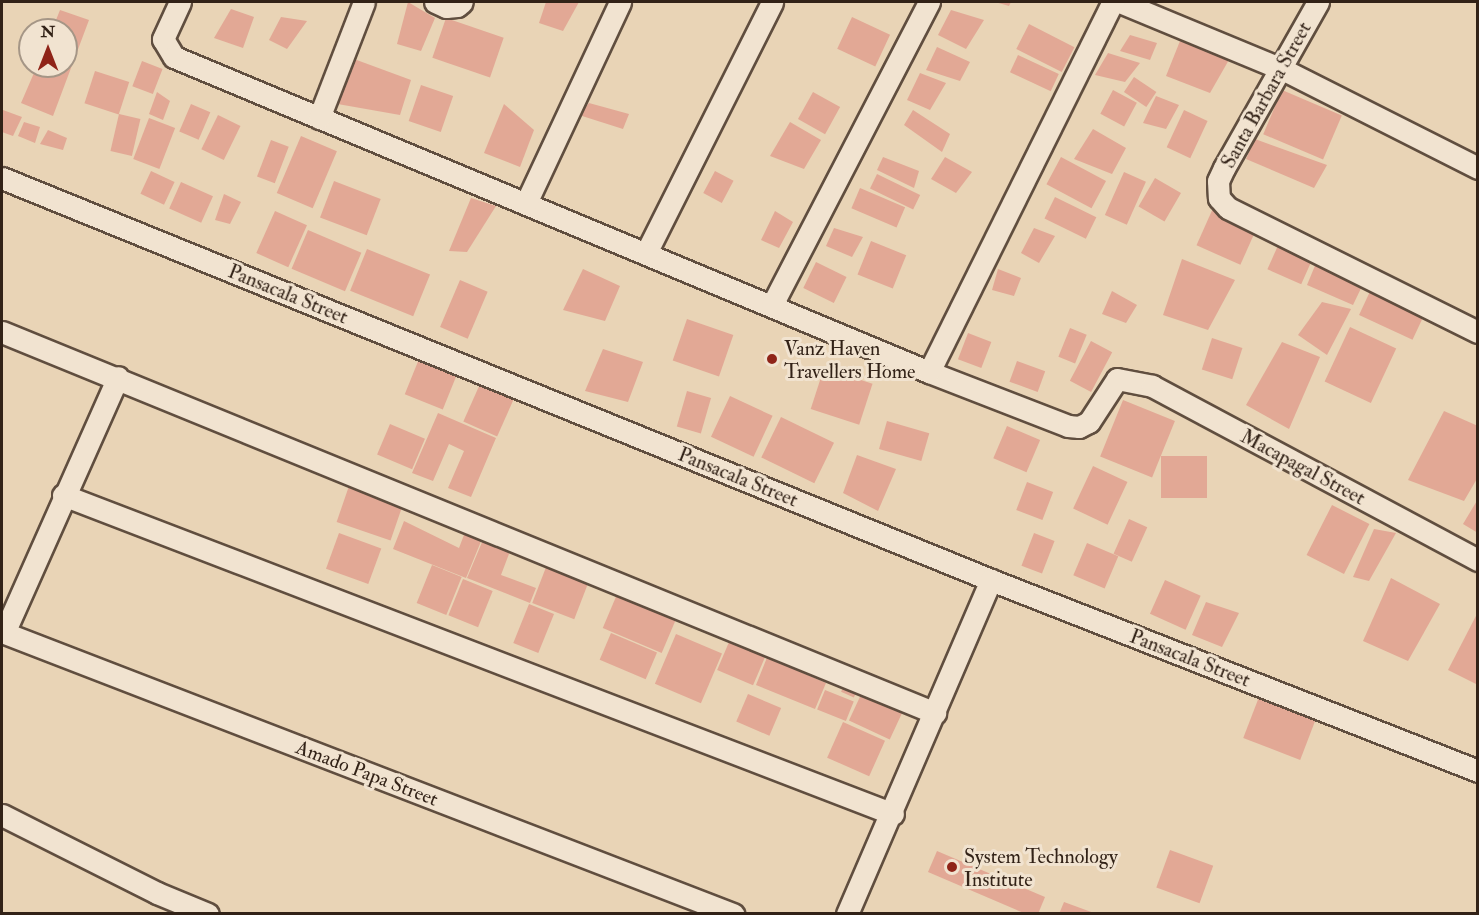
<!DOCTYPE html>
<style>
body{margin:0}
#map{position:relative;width:1479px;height:915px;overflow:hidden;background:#e9d4b6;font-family:"IM FELL Double Pica",serif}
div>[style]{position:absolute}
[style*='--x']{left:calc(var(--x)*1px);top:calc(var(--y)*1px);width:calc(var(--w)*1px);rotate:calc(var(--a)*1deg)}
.building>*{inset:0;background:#e2a895;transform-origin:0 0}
.roads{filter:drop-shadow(2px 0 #604e3f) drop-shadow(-2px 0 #604e3f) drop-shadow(0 2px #604e3f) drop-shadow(0 -2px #604e3f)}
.minor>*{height:21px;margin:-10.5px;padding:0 10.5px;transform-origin:10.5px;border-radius:10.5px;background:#f1e3d0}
.dots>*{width:16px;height:16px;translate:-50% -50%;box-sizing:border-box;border:3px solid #f1e3d0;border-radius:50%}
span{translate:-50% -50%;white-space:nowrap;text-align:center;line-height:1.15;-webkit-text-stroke:6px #f1e3d0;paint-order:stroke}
.street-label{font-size:20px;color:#322217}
.poi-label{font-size:20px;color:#322217}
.left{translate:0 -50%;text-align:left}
.frame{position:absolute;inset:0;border:3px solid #322217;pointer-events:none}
.north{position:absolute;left:18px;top:18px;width:60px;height:60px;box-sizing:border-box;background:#f1e3d0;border:2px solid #a59686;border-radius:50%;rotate:0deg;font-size:16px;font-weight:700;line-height:24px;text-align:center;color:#322217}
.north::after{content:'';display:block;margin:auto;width:21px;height:27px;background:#8f2418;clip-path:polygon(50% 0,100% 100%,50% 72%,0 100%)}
</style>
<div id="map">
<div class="building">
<div style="clip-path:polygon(408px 2px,435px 18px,421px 51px,397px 44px)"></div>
<div style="clip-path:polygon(546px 2px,579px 2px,563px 31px,539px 23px)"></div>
<div style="clip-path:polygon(995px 2px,1011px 2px,1009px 6px)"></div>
<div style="clip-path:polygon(231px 9px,254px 17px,243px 48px,214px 38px)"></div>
<div style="clip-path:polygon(60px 10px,89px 20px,53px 116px,21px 103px,37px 66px,66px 66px,66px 30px,52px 30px)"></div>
<div style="clip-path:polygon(951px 10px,984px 20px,966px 49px,938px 35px)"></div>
<div style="clip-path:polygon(281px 17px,307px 21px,287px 49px,269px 40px)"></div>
<div style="left:852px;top:17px;width:42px;height:35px;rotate:25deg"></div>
<div style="left:446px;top:18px;width:61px;height:42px;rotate:19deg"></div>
<div style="left:1029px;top:24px;width:51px;height:28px;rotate:27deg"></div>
<div style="clip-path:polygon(1130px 35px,1157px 43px,1150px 60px,1120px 51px)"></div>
<div style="clip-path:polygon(1180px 41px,1230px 58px,1210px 93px,1166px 76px)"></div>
<div style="clip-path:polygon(937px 47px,970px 62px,960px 81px,926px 70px)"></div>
<div style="clip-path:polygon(1108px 53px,1140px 63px,1125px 82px,1095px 75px)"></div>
<div style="left:1018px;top:55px;width:45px;height:19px;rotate:25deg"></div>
<div style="clip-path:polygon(354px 59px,411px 80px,400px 115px,332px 103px)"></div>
<div style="left:142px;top:61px;width:22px;height:27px;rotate:21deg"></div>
<div style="left:95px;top:71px;width:36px;height:34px;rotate:18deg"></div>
<div style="clip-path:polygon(920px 73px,946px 83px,930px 110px,907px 100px)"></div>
<div style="left:1134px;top:77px;width:27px;height:18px;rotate:34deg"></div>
<div style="left:421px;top:85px;width:34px;height:38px;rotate:19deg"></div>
<div style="left:1113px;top:90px;width:27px;height:27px;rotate:28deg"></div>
<div style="left:1282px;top:90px;width:65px;height:48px;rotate:23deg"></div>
<div style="clip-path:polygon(157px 92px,170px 101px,163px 120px,149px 114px)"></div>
<div style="left:813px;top:92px;width:31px;height:31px;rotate:29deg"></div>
<div style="clip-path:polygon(1156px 96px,1179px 105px,1166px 129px,1143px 123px)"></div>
<div style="clip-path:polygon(589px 103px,629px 114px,623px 129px,579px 115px)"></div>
<div style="left:191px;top:104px;width:21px;height:30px;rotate:23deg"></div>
<div style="clip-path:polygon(504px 104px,534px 130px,520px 167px,484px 153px)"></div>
<div style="clip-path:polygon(3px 110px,22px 117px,13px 136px,2px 132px)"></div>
<div style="clip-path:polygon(913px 110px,950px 134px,942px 152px,904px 125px)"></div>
<div style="left:1184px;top:110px;width:26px;height:41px;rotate:25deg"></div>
<div style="left:119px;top:114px;width:22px;height:38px;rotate:13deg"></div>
<div style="left:218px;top:115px;width:25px;height:38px;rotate:26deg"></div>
<div style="left:149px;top:118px;width:28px;height:44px;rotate:21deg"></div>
<div style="clip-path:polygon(24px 122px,40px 127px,35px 143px,18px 136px)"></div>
<div style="clip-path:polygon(790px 122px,821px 140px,804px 169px,770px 156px)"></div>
<div style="clip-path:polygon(1093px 129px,1126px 148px,1112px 174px,1074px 159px)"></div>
<div style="clip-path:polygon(48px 130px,67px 138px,63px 150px,40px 144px)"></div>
<div style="left:301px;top:136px;width:39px;height:62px;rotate:23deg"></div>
<div style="clip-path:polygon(1255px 139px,1327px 165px,1314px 188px,1246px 159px)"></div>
<div style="left:271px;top:140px;width:19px;height:39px;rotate:21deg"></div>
<div style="clip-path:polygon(883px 157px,919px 171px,914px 188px,877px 170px)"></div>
<div style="clip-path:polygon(945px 157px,972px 172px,956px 193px,931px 179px)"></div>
<div style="left:1061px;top:157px;width:51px;height:31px;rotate:28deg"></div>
<div style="left:151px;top:171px;width:26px;height:25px;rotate:25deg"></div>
<div style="left:715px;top:171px;width:21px;height:25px;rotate:28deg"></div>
<div style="left:1124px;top:172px;width:24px;height:47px;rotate:24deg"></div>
<div style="left:877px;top:174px;width:48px;height:16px;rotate:26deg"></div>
<div style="left:1155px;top:178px;width:30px;height:33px;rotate:30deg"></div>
<div style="left:334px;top:181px;width:50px;height:39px;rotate:21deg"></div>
<div style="left:181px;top:182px;width:35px;height:29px;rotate:24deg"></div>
<div style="left:860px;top:188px;width:49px;height:22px;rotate:23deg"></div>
<div style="clip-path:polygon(224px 194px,241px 202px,230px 224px,215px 220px)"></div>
<div style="left:1055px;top:197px;width:46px;height:24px;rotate:26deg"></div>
<div style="clip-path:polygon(471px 198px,496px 206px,467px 252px,449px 251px)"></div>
<div style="left:1214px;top:206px;width:48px;height:43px;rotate:24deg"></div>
<div style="left:275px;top:211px;width:35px;height:46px;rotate:24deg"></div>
<div style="clip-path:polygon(775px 211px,793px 222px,779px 248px,761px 240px)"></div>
<div style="clip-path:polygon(834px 228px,863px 237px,852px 257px,826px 246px)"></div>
<div style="clip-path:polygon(1034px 228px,1055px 236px,1039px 263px,1021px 253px)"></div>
<div style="left:308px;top:230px;width:58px;height:42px;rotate:23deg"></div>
<div style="left:871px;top:241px;width:38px;height:36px;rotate:22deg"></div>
<div style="left:1280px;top:241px;width:37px;height:31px;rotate:24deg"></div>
<div style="left:367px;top:249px;width:68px;height:45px;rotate:22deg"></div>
<div style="clip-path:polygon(1319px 256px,1365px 280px,1353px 305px,1307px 285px)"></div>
<div style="clip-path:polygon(1182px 259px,1235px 280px,1208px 330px,1163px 315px)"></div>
<div style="left:816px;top:262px;width:34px;height:29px;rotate:26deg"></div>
<div style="clip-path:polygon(583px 269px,620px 286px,605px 321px,563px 310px)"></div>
<div style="clip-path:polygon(998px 269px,1021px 278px,1014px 296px,992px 290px)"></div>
<div style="left:460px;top:280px;width:30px;height:51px;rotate:23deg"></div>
<div style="left:1373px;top:285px;width:59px;height:33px;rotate:25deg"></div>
<div style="clip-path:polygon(1112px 291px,1137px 305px,1126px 323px,1102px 314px)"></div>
<div style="clip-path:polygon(1322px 302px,1351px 309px,1327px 355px,1298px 335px)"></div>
<div style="left:687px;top:319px;width:49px;height:44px;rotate:19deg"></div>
<div style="left:1350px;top:327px;width:51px;height:60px;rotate:25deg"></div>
<div style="left:1070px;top:328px;width:18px;height:31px;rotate:22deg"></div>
<div style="left:968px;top:333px;width:25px;height:28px;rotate:21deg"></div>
<div style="left:1212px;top:338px;width:32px;height:33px;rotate:18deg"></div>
<div style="left:1091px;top:341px;width:24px;height:45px;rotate:28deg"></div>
<div style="clip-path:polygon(1282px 342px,1320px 357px,1289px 429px,1246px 405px)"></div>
<div style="clip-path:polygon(603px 349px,643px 362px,628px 402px,585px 391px)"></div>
<div style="left:419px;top:359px;width:41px;height:38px;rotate:22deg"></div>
<div style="left:1017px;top:361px;width:30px;height:22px;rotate:20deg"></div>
<div style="left:824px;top:368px;width:51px;height:43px;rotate:18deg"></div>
<div style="left:480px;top:384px;width:37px;height:41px;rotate:24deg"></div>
<div style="left:687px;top:391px;width:25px;height:37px;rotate:16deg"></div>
<div style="left:730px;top:396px;width:47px;height:45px;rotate:25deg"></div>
<div style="left:1123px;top:400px;width:56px;height:61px;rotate:22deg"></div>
<div style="clip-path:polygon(1444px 411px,1478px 426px,1478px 477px,1464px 501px,1408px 480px)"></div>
<div style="clip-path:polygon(438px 413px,496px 438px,471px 497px,448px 488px,464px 451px,449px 444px,433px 481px,412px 473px)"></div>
<div style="left:781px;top:417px;width:59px;height:45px;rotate:26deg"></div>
<div style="left:887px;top:421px;width:44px;height:29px;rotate:16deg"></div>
<div style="left:390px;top:424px;width:38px;height:33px;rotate:23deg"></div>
<div style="left:1007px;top:426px;width:36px;height:35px;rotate:23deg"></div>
<div style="clip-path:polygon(857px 455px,896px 469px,878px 511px,843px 493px)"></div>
<div style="left:1161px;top:456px;width:46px;height:42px"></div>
<div style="left:1093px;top:466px;width:38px;height:47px;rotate:25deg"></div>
<div style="left:1027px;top:482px;width:28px;height:30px;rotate:21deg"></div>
<div style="left:349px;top:486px;width:57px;height:38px;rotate:19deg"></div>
<div style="clip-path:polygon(1478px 499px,1478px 533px,1463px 524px)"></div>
<div style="left:1332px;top:505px;width:42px;height:56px;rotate:27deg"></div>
<div style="left:1129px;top:519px;width:20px;height:38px;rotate:24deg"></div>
<div style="clip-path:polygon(404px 521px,459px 548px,467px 527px,484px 534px,466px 578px,393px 549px)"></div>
<div style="clip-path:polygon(1374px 529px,1396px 533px,1369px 581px,1353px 577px)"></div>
<div style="left:339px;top:533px;width:45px;height:38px;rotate:20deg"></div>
<div style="left:1034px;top:533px;width:22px;height:35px;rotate:21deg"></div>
<div style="clip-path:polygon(485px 535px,512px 546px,501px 575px,536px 588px,530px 603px,467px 578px)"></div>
<div style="left:1087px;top:543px;width:34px;height:35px;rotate:23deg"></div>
<div style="left:548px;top:562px;width:45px;height:44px;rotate:21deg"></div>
<div style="left:432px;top:565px;width:32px;height:41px;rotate:22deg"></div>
<div style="clip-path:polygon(1391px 578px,1440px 604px,1408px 661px,1363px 641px)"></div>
<div style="left:463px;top:579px;width:32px;height:39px;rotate:22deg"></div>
<div style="left:1165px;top:580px;width:39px;height:37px;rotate:24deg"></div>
<div style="left:618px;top:592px;width:64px;height:39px;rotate:23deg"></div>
<div style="clip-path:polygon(1206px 602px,1239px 613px,1222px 647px,1192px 635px)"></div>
<div style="left:529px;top:604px;width:27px;height:42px;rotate:22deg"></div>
<div style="clip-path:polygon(1478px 612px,1478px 685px,1448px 670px)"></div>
<div style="left:611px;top:633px;width:50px;height:29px;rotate:23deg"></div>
<div style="left:676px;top:634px;width:50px;height:54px;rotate:23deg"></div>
<div style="left:732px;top:635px;width:39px;height:38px;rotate:23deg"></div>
<div style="clip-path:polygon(770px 650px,799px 662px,796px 670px,826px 683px,815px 709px,756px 685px)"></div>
<div style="left:847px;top:679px;width:14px;height:14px;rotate:25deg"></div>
<div style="left:865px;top:686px;width:45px;height:38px;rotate:25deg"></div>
<div style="left:825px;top:690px;width:31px;height:21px;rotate:22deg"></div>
<div style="left:748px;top:694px;width:36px;height:30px;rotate:23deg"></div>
<div style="left:1259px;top:697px;width:61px;height:44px;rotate:21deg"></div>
<div style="left:843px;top:722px;width:46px;height:39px;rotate:24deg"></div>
<div style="left:1170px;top:850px;width:46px;height:40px;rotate:20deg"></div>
<div style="clip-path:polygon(937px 851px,1045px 897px,1038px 914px,1026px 914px,928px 872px)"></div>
<div style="clip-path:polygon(1064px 902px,1094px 913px,1094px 914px,1059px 914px)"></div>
</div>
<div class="roads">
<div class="minor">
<div style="--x:180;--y:2;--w:41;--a:114.7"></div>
<div style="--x:163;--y:39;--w:21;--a:59"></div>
<div style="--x:174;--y:57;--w:818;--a:22.65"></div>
<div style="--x:929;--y:372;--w:149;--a:21.2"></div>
<div style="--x:1068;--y:426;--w:11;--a:5"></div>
<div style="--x:1079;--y:427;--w:11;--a:-27"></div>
<div style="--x:1089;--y:422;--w:51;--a:-56.9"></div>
<div style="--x:1117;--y:379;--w:36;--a:11"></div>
<div style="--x:1152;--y:386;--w:370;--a:28.1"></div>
<div style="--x:435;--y:2;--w:12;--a:24"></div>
<div style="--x:446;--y:7;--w:11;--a:-5"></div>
<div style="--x:457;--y:6;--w:6;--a:-39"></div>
<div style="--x:1120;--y:2;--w:175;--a:22.5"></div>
<div style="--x:1282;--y:69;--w:220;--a:26.8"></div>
<div style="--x:1318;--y:2;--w:191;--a:119.5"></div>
<div style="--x:1224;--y:168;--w:14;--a:115"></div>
<div style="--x:1218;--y:181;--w:17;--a:87"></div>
<div style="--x:1219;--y:198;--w:13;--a:48"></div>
<div style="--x:1228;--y:208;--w:279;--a:26.4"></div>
<div style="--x:319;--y:118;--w:124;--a:-68.8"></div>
<div style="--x:2;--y:178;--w:1068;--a:22.12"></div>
<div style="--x:991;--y:580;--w:523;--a:21.41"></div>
<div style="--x:526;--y:203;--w:222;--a:-64.9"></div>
<div style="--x:646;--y:253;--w:281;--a:-63.3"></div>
<div style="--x:772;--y:305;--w:341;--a:-62.6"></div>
<div style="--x:2;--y:332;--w:1008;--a:22.21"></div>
<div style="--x:929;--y:372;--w:413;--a:-63.6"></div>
<div style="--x:63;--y:495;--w:889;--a:21.02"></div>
<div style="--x:2;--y:632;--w:784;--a:21.1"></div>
<div style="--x:4;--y:633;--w:280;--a:-66"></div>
<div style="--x:2;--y:815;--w:174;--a:26.7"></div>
<div style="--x:157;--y:893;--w:55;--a:22.4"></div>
<div style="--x:847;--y:914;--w:364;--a:-66.7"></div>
</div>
</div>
<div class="dots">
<div style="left:772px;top:359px;background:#8f2418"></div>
<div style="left:952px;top:867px;background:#8f2418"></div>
</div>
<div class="street-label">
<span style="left:1266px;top:95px;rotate:-61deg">Santa Barbara Street</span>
<span style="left:288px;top:294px;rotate:22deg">Pansacala Street</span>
<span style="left:1303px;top:467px;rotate:28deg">Macapagal Street</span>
<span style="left:738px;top:477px;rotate:22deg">Pansacala Street</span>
<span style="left:1190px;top:658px;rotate:21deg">Pansacala Street</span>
<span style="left:367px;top:773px;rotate:21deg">Amado Papa Street</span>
</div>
<div class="poi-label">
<span class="left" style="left:784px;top:360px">Vanz Haven<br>Travellers Home</span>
<span class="left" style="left:964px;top:868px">System Technology<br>Institute</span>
</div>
<div class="frame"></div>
<div class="north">N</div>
</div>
